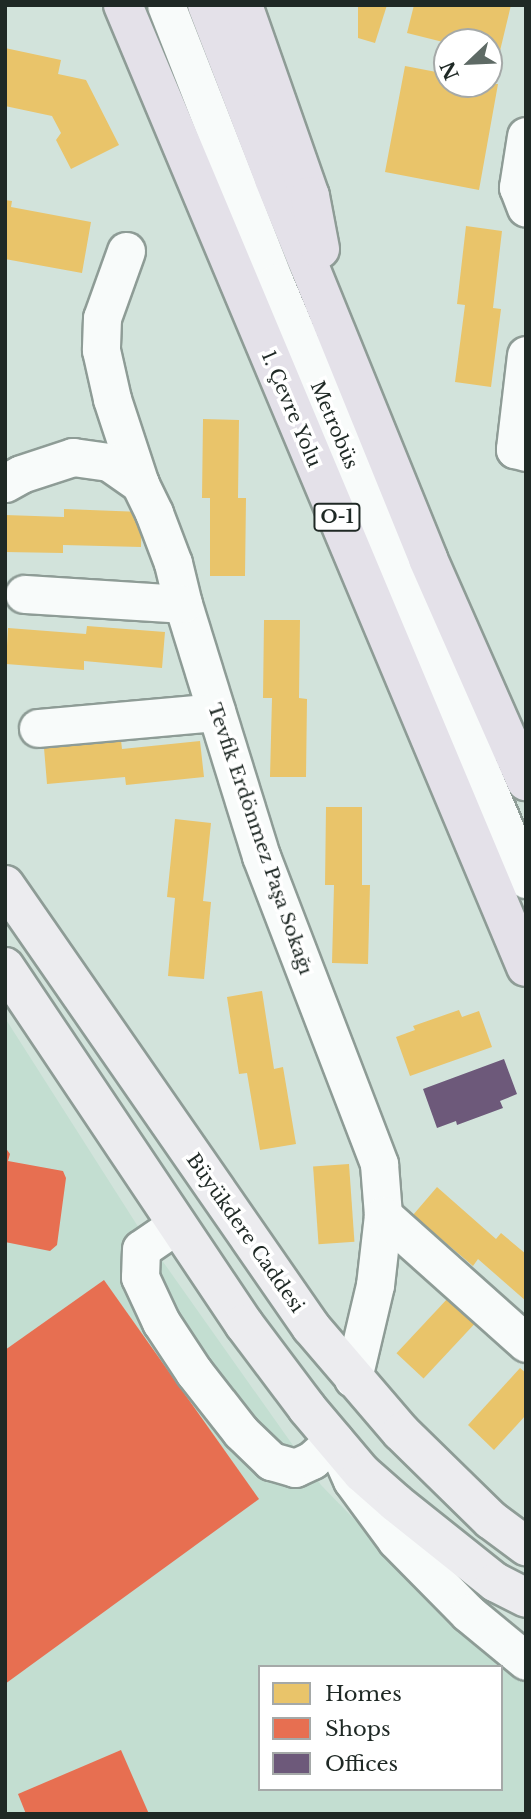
<!DOCTYPE html>
<meta charset="utf-8">
<style>
body{margin:0}
#map{position:relative;width:531px;height:1819px;overflow:hidden;background:#d2e3db;font-family:"Libre Baskerville",serif}
div>[style]{position:absolute}
[style*='--x']{left:calc(var(--x)*1px);top:calc(var(--y)*1px);width:calc(var(--w)*1px);rotate:calc(var(--a)*1deg)}
.built>*{inset:0;background:#c3ded1}
.homes>*{inset:0;background:#e9c46a;transform-origin:0 0}
.shops>*{inset:0;background:#e76f51}
.offices>*{inset:0;background:#6d597a}
.roads{filter:drop-shadow(2px 0 #8e9c96) drop-shadow(-2px 0 #8e9c96) drop-shadow(0 2px #8e9c96) drop-shadow(0 -2px #8e9c96)}
.minor>*{height:37px;margin:-18.5px;padding:0 18.5px;transform-origin:18.5px;border-radius:18.5px;background:#f8fbfa}
.major>*{height:38px;margin:-19px;padding:0 19px;transform-origin:19px;border-radius:19px;background:#ececef}
.highway>*{height:38px;margin:-19px;padding:0 19px;transform-origin:19px;border-radius:19px;background:#e4e1e9}
span{translate:-50% -50%;white-space:nowrap;text-align:center;line-height:1.15;-webkit-text-stroke:7px #fff;paint-order:stroke}
.shield-label span{padding:2px 5px;background:#fff;border:2px solid;border-radius:5px;-webkit-text-stroke-width:0}
.shield-label{font-size:18px;color:#1f2925;font-weight:700}
.street-label{font-size:19px;color:#1f2925}
.frame{position:absolute;inset:0;border:7px solid #1f2925;pointer-events:none}
.legend{position:absolute;left:258px;top:1665px;width:245px;height:126px;box-sizing:border-box;background:#fff;border:2px solid #a5a9a8;margin:0;padding:9px 12px;list-style:none;font-size:21px;color:#1f2925}
.legend li{display:flex;align-items:center;gap:14px;height:35px}
.legend b{width:35px;border:2px solid #a5a9a8}
.north{position:absolute;left:433px;top:28px;width:70px;height:70px;box-sizing:border-box;background:#fff;border:2px solid #a5a9a8;border-radius:50%;rotate:247deg;font-size:19px;font-weight:700;line-height:28px;text-align:center;color:#1f2925}
.north::after{content:'';display:block;margin:auto;width:24px;height:32px;background:#5e6a65;clip-path:polygon(50% 0,100% 100%,50% 72%,0 100%)}
</style>
<div id="map">
<div class="built">
<div style="clip-path:polygon(evenodd,5px 1018px,137px 1225px,321px 1485px,422px 1589px,526px 1679px,526px 1814px,5px 1814px,5px 1018px,260px 1667px,501px 1667px,501px 1789px,260px 1789px,260px 1667px)"></div>
</div>
<div class="homes">
<div style="clip-path:polygon(358px 5px,387px 5px,375px 43px,358px 38px)"></div>
<div style="clip-path:polygon(414px 5px,511px 5px,499px 55px,489px 53px,489px 42px,447px 43px,407px 33px)"></div>
<div style="clip-path:polygon(5px 48px,61px 60px,58px 74px,86px 80px,119px 145px,71px 169px,56px 140px,61px 133px,52px 116px,5px 106px)"></div>
<div style="clip-path:polygon(405px 66px,447px 74px,447px 84px,498px 84px,479px 190px,385px 172px)"></div>
<div style="clip-path:polygon(5px 200px,12px 201px,11px 207px,91px 222px,82px 273px,5px 259px)"></div>
<div style="clip-path:polygon(466px 226px,502px 231px,493px 308px,501px 309px,491px 387px,455px 382px,465px 305px,457px 304px)"></div>
<div style="clip-path:polygon(203px 419px,239px 420px,238px 498px,246px 498px,245px 576px,210px 576px,210px 498px,202px 498px)"></div>
<div style="clip-path:polygon(64px 509px,142px 512px,141px 547px,63px 545px,63px 553px,5px 552px,5px 515px,64px 517px)"></div>
<div style="clip-path:polygon(264px 620px,300px 620px,299px 698px,307px 699px,306px 777px,270px 777px,272px 698px,263px 698px)"></div>
<div style="clip-path:polygon(87px 626px,165px 632px,162px 668px,84px 661px,84px 670px,6px 664px,8px 628px,86px 634px)"></div>
<div style="clip-path:polygon(121px 740px,122px 749px,200px 741px,204px 777px,126px 785px,125px 777px,47px 784px,44px 748px)"></div>
<div style="clip-path:polygon(326px 807px,362px 807px,362px 885px,370px 885px,368px 964px,332px 963px,334px 885px,325px 885px)"></div>
<div style="clip-path:polygon(175px 819px,211px 823px,203px 901px,211px 902px,204px 979px,168px 976px,175px 898px,167px 897px)"></div>
<div style="clip-path:polygon(262px 991px,274px 1069px,283px 1067px,296px 1144px,260px 1150px,247px 1073px,239px 1074px,227px 997px)"></div>
<div style="clip-path:polygon(459px 1010px,462px 1017px,479px 1011px,492px 1047px,410px 1076px,396px 1037px,415px 1030px,413px 1026px)"></div>
<div style="left:349px;top:1164px;width:78px;height:36px;rotate:86deg"></div>
<div style="clip-path:polygon(437px 1187px,496px 1239px,501px 1233px,526px 1254px,526px 1301px,478px 1259px,473px 1266px,413px 1215px)"></div>
<div style="left:449px;top:1297px;width:37px;height:77px;rotate:43deg"></div>
<div style="clip-path:polygon(520px 1368px,526px 1373px,526px 1415px,494px 1450px,468px 1425px)"></div>
</div>
<div class="shops">
<div style="clip-path:polygon(5px 1147px,10px 1154px,8px 1161px,63px 1171px,66px 1178px,57px 1245px,50px 1251px,5px 1242px)"></div>
<div style="clip-path:polygon(104px 1280px,259px 1499px,5px 1684px,5px 1350px)"></div>
<div style="clip-path:polygon(121px 1750px,149px 1814px,26px 1814px,18px 1794px)"></div>
</div>
<div class="offices">
<div style="clip-path:polygon(504px 1059px,517px 1094px,500px 1101px,503px 1108px,457px 1125px,456px 1121px,437px 1128px,423px 1089px)"></div>
</div>
<div class="roads">
<div class="minor">
<div style="--x:166;--y:5;--w:299;--a:68.6"></div>
<div style="--x:275;--y:283;--w:647;--a:67.16"></div>
<div style="--x:526;--y:136;--w:52;--a:98.9"></div>
<div style="--x:518;--y:187;--w:22;--a:69"></div>
<div style="--x:126;--y:251;--w:71;--a:109.7"></div>
<div style="--x:102;--y:318;--w:32;--a:92"></div>
<div style="--x:101;--y:350;--w:50;--a:77.3"></div>
<div style="--x:112;--y:399;--w:89;--a:71.8"></div>
<div style="--x:526;--y:355;--w:95;--a:96.7"></div>
<div style="--x:515;--y:449;--w:11;--a:15"></div>
<div style="--x:5;--y:483;--w:18;--a:-29"></div>
<div style="--x:21;--y:474;--w:55;--a:-18.1"></div>
<div style="--x:73;--y:457;--w:36;--a:8"></div>
<div style="--x:109;--y:462;--w:38;--a:35"></div>
<div style="--x:140;--y:484;--w:32;--a:64"></div>
<div style="--x:154;--y:513;--w:53;--a:69.2"></div>
<div style="--x:173;--y:563;--w:42;--a:76.3"></div>
<div style="--x:183;--y:604;--w:264;--a:72.8"></div>
<div style="--x:261;--y:856;--w:330;--a:69"></div>
<div style="--x:379;--y:1164;--w:51;--a:85.5"></div>
<div style="--x:383;--y:1215;--w:70;--a:96.5"></div>
<div style="--x:375;--y:1285;--w:96;--a:103.3"></div>
<div style="--x:24;--y:594;--w:159;--a:3.6"></div>
<div style="--x:38;--y:728;--w:179;--a:-5.1"></div>
<div style="--x:383;--y:1215;--w:192;--a:41.8"></div>
<div style="--x:176;--y:1225;--w:42;--a:145.6"></div>
<div style="--x:141;--y:1249;--w:28;--a:92"></div>
<div style="--x:140;--y:1277;--w:50;--a:65"></div>
<div style="--x:161;--y:1322;--w:60;--a:56.6"></div>
<div style="--x:194;--y:1372;--w:76;--a:51.9"></div>
<div style="--x:241;--y:1432;--w:42;--a:44"></div>
<div style="--x:271;--y:1461;--w:25;--a:16"></div>
<div style="--x:295;--y:1468;--w:19;--a:-25"></div>
<div style="--x:312;--y:1460;--w:30;--a:-42"></div>
<div style="--x:334;--y:1440;--w:44;--a:65.8"></div>
<div style="--x:352;--y:1480;--w:74;--a:53.7"></div>
<div style="--x:396;--y:1540;--w:103;--a:45.4"></div>
<div style="--x:468;--y:1613;--w:75;--a:39.6"></div>
</div>
<div class="major">
<div style="--x:5;--y:885;--w:538;--a:55.3"></div>
<div style="--x:311;--y:1327;--w:138;--a:49.4"></div>
<div style="--x:401;--y:1432;--w:126;--a:44.4"></div>
<div style="--x:491;--y:1520;--w:44;--a:36.6"></div>
<div style="--x:5;--y:967;--w:430;--a:56.2"></div>
<div style="--x:244;--y:1324;--w:105;--a:53.1"></div>
<div style="--x:307;--y:1408;--w:85;--a:49.8"></div>
<div style="--x:362;--y:1473;--w:45;--a:41.4"></div>
<div style="--x:396;--y:1503;--w:127;--a:38.6"></div>
<div style="--x:495;--y:1582;--w:35;--a:27"></div>
</div>
<div class="highway">
<div style="--x:123;--y:5;--w:1043;--a:67.27"></div>
<div style="--x:207;--y:5;--w:186;--a:68.9"></div>
<div style="--x:274;--y:179;--w:410;--a:67.9"></div>
<div style="--x:428;--y:559;--w:243;--a:66.2"></div>
<div style="--x:243;--y:5;--w:202;--a:70.7"></div>
<div style="--x:310;--y:196;--w:54;--a:79.3"></div>
</div>
</div>
<div class="shield-label">
<span style="left:337px;top:517px">O-1</span>
</div>
<div class="street-label">
<span style="left:291px;top:409px;rotate:67deg">1. Çevre Yolu</span>
<span style="left:334px;top:425px;rotate:67deg">Metrobüs</span>
<span style="left:260px;top:839px;rotate:71deg">Tevfik Erdönmez Paşa Sokağı</span>
<span style="left:245px;top:1233px;rotate:55deg">Büyükdere Caddesi</span>
</div>
<div class="frame"></div>
<ul class="legend">
<li><b style="height:19px;background:#e9c46a"></b>Homes</li>
<li><b style="height:19px;background:#e76f51"></b>Shops</li>
<li><b style="height:19px;background:#6d597a"></b>Offices</li>
</ul>
<div class="north">N</div>
</div>
